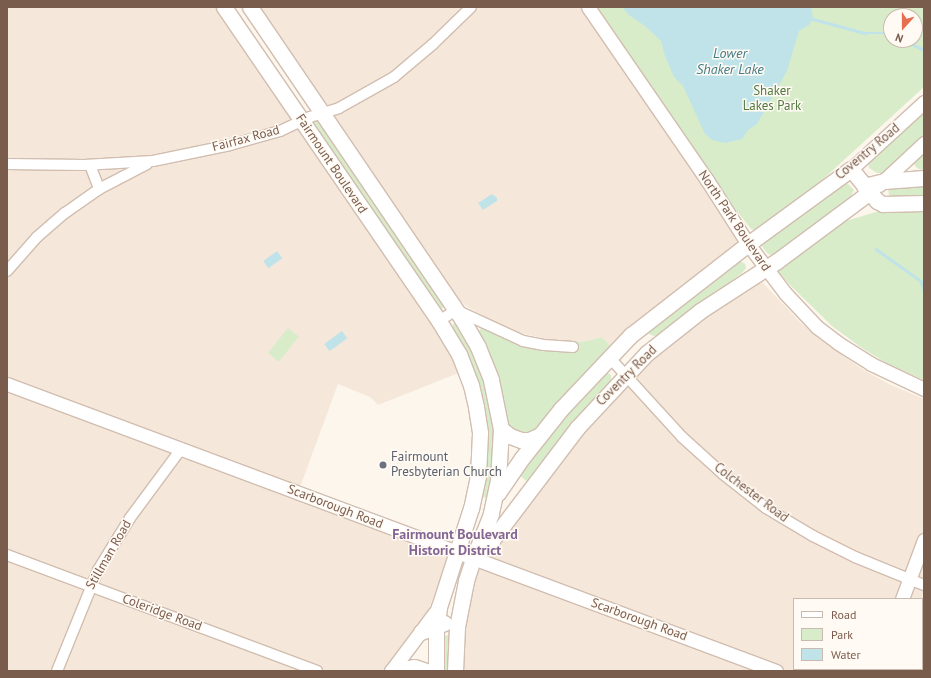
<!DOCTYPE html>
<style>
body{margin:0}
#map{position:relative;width:931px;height:678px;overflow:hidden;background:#fdf6ec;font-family:"PT Sans",sans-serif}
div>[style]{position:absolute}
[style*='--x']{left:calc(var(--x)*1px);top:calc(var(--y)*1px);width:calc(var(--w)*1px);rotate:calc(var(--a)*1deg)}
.residential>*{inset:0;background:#f5e8da}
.green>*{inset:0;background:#d8ecc9;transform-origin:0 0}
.water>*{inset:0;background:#bfe3e8;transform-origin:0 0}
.stream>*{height:2.5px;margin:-1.25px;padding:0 1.25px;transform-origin:1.25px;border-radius:1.25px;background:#bfe3e8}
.roads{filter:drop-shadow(1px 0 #d1beb0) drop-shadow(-1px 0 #d1beb0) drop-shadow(0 1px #d1beb0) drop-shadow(0 -1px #d1beb0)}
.minor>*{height:10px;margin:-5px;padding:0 5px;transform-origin:5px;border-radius:5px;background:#fff}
.tertiary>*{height:13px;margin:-6.5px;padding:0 6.5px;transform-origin:6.5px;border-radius:6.5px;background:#fff}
.secondary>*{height:15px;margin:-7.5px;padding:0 7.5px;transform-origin:7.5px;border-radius:7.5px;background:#fff}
.dots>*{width:11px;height:11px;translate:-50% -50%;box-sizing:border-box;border:2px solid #fffaf3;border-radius:50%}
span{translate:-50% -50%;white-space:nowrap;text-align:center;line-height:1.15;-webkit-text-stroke:3px #fffaf3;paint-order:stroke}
.park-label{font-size:13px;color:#537a41}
.street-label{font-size:13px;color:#7a5c4d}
.worship-label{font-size:13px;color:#5b616d}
.left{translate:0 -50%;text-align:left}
.water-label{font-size:14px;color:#437c86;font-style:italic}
.neighbourhood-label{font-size:14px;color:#846695;font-weight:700}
.frame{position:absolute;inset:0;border:8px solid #7a5c4d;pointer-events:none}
.legend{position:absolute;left:793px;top:598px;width:130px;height:72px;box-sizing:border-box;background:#fffaf3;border:1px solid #cabbb1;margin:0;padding:5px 7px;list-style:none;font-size:12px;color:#7a5c4d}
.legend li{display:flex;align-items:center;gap:8px;height:20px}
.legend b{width:20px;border:1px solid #cabbb1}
.north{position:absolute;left:883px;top:8px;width:40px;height:40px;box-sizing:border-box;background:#fffaf3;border:1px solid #cabbb1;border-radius:50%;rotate:201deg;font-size:11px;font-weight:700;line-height:16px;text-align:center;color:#7a5c4d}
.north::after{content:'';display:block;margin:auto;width:14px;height:18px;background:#e76f51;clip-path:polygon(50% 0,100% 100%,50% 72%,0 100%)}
</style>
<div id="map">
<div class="residential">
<div style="clip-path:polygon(7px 7px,218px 7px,412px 291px,461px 372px,378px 405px,370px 397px,338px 384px,296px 498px,441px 552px,445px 556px,447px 562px,446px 568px,427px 613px,384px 671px,7px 671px)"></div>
<div style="clip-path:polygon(257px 7px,579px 7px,730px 226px,738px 239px,737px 244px,612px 348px,602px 337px,587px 341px,574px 342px,547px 339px,507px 330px,466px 306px,450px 291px)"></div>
<div style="clip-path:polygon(evenodd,760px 280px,800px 322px,821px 340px,865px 371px,891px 385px,924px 399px,924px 671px,460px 671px,461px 638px,474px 576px,555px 462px,642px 365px,708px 310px,760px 280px,794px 599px,922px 599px,922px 669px,794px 669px,794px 599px)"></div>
</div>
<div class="green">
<div style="clip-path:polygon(evenodd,596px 7px,924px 7px,924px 87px,810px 191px,755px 230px,751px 229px,725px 196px,596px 7px,891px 16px,915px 16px,915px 40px,891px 40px,891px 16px)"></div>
<div style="clip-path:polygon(924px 109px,924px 136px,884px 173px,877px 173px,869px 168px,868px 162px)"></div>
<div style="clip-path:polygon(317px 119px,445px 299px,444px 307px,441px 309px,435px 307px,313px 127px,314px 121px)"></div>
<div style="clip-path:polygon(924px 149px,924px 171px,917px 168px,914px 164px,915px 157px)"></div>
<div style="clip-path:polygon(846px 182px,854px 190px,849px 200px,772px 255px,768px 254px,763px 248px,760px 242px,839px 184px)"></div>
<div style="clip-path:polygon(924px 183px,924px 197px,892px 198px,889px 196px,888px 187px)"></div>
<div style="clip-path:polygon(904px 208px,924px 208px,924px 380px,888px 364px,862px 348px,832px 326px,793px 288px,780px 274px,777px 266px,835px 226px,846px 221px,879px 211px)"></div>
<div style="clip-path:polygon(740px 261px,745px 264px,746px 268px,742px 273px,659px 335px,654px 336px,649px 334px,649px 330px,733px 263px)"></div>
<div style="clip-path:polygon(457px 323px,474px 348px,492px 405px,495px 448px,488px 499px,480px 496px,484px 460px,452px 329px,453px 324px)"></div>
<div style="left:288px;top:328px;width:14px;height:32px;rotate:39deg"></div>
<div style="clip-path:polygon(481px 328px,574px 349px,574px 342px,587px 341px,602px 337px,612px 348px,534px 432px,517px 433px,508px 426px,480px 338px,479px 331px)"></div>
<div style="clip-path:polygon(605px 372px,611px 375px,611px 383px,528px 482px,516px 473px,538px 443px)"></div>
<div style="left:443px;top:635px;width:9px;height:36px;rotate:6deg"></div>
</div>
<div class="water">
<div style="clip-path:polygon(622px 7px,811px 7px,813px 19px,809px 25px,799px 31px,787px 71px,757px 124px,748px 130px,742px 139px,725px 143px,712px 140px,705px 134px,683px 86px,674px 77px,665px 56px,661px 41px,645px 26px,629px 15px)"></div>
<div style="clip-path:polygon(492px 194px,497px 198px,497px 201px,483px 210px,478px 203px)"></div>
<div style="left:277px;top:251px;width:9px;height:17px;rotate:54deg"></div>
<div style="left:342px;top:331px;width:9px;height:22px;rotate:54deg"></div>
</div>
<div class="stream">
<div style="--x:813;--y:19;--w:54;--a:15.1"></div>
<div style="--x:865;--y:33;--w:22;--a:0"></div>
<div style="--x:887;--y:33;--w:4;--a:27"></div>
<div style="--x:902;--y:40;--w:24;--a:24"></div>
<div style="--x:876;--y:249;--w:55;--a:35.4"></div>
<div style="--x:921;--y:281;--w:9;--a:72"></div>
</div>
<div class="roads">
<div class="minor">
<div style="--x:7;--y:164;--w:77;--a:0.7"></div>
<div style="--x:84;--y:165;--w:69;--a:-3.3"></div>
<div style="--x:153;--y:161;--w:79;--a:-11.7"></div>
<div style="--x:230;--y:145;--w:52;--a:-15.6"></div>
<div style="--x:280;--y:131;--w:33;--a:-25"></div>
<div style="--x:310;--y:117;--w:30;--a:-17"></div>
<div style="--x:339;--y:108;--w:63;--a:-29.4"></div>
<div style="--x:394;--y:77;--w:51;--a:-40.2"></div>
<div style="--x:433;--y:44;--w:53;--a:-44.2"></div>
<div style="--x:90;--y:165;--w:26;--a:69"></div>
<div style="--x:7;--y:271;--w:45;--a:-48.6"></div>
<div style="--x:37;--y:237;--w:37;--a:-41"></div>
<div style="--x:65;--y:213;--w:42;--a:-35.2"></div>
<div style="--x:99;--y:189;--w:54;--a:-27.5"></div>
<div style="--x:439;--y:321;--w:20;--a:-33"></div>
<div style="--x:456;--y:310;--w:74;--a:24.8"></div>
<div style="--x:523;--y:341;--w:21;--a:11"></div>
<div style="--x:544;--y:345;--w:29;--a:4"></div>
<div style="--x:609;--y:357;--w:108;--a:47.6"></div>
<div style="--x:682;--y:437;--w:55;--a:42.1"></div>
<div style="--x:723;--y:474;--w:55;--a:38.3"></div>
<div style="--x:766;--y:508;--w:55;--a:30.8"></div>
<div style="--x:813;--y:536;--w:47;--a:26.6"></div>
<div style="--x:855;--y:557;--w:74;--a:22.1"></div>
<div style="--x:7;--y:555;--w:331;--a:20.5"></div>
<div style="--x:57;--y:671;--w:109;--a:-67.9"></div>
<div style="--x:98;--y:570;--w:61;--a:-58.4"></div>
<div style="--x:130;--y:518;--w:86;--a:-53.5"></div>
</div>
<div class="tertiary">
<div style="--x:588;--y:7;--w:210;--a:55.5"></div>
<div style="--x:707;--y:180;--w:76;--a:57.4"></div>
<div style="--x:748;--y:244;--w:61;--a:52.9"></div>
<div style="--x:785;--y:293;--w:47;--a:46.7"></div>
<div style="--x:817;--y:327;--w:26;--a:37"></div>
<div style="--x:838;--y:343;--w:39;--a:32"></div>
<div style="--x:871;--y:364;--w:59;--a:25.3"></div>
<div style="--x:851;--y:169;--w:99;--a:-42.5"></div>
<div style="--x:879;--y:185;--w:62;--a:-43"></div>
<div style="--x:7;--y:384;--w:821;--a:20.47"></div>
<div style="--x:902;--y:599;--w:63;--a:-69.6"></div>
<div style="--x:391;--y:671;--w:80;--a:-53.1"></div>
<div style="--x:875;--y:671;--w:2;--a:-63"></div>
</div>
<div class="secondary">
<div style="--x:224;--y:7;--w:381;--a:55.6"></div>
<div style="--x:439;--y:321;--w:39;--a:59"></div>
<div style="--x:459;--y:354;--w:33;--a:69"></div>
<div style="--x:471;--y:385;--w:23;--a:77"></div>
<div style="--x:476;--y:407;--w:26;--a:81"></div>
<div style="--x:480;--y:433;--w:43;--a:92.7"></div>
<div style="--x:478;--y:476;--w:33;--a:102"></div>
<div style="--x:471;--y:508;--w:104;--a:107.9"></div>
<div style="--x:439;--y:607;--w:26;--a:97"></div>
<div style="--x:436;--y:633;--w:38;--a:90"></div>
<div style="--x:250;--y:7;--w:377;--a:55.8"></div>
<div style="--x:462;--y:319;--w:32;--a:60"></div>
<div style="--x:478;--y:347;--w:35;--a:68"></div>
<div style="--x:491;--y:380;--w:50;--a:78.5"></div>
<div style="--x:501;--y:429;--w:51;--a:93.4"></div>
<div style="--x:498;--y:480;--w:35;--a:102"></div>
<div style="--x:491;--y:514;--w:48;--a:111.8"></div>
<div style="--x:473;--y:559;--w:23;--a:108"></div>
<div style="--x:466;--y:581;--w:47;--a:101.1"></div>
<div style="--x:457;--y:627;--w:44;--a:92.6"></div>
<div style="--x:864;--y:186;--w:21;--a:-14"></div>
<div style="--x:884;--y:181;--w:40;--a:-4.3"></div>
<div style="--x:501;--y:429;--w:11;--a:38"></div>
<div style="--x:510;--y:436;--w:12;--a:20"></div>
<div style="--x:521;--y:440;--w:8;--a:0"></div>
<div style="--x:529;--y:440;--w:12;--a:-24"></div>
<div style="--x:498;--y:493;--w:42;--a:-55.6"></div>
<div style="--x:522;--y:458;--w:63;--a:-51.5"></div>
<div style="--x:561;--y:409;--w:102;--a:-46.6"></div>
<div style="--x:631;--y:335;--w:148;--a:-37.9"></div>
<div style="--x:748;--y:244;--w:127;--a:-36.1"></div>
<div style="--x:851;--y:169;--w:41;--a:50.9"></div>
<div style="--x:877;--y:201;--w:7;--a:27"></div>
<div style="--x:883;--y:204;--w:41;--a:-1.4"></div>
<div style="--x:477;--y:555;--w:21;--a:-45"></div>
<div style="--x:492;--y:540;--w:141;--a:-52.8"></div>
<div style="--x:577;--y:428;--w:103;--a:-47"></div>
<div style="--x:647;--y:353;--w:68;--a:-38.4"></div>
<div style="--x:700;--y:311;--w:92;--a:-33"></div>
<div style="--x:777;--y:261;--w:116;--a:-36.6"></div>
<div style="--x:421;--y:632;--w:25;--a:-21"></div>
<div style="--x:392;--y:671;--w:22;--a:-10"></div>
<div style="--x:414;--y:667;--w:13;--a:18"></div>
</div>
</div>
<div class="dots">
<div style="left:383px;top:465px;background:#6b7280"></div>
</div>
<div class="park-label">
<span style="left:772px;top:99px">Shaker<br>Lakes Park</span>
</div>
<div class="street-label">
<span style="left:246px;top:139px;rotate:-15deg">Fairfax Road</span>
<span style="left:868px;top:152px;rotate:-40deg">Coventry Road</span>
<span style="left:331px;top:164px;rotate:56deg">Fairmount Boulevard</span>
<span style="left:734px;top:221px;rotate:56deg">North Park Boulevard</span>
<span style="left:627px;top:376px;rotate:-45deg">Coventry Road</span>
<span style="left:751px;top:493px;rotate:37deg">Colchester Road</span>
<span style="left:335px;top:507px;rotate:21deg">Scarborough Road</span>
<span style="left:109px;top:555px;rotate:-60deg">Stillman Road</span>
<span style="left:162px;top:613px;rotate:20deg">Coleridge Road</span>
<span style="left:639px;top:620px;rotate:20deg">Scarborough Road</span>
</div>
<div class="worship-label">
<span class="left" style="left:391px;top:465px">Fairmount<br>Presbyterian Church</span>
</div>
<div class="water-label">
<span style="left:730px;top:61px">Lower<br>Shaker Lake</span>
</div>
<div class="neighbourhood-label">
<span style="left:455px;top:542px">Fairmount Boulevard<br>Historic District</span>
</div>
<div class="frame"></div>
<ul class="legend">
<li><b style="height:5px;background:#fff"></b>Road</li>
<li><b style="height:11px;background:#d8ecc9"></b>Park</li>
<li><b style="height:11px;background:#bfe3e8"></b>Water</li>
</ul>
<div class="north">N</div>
</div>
